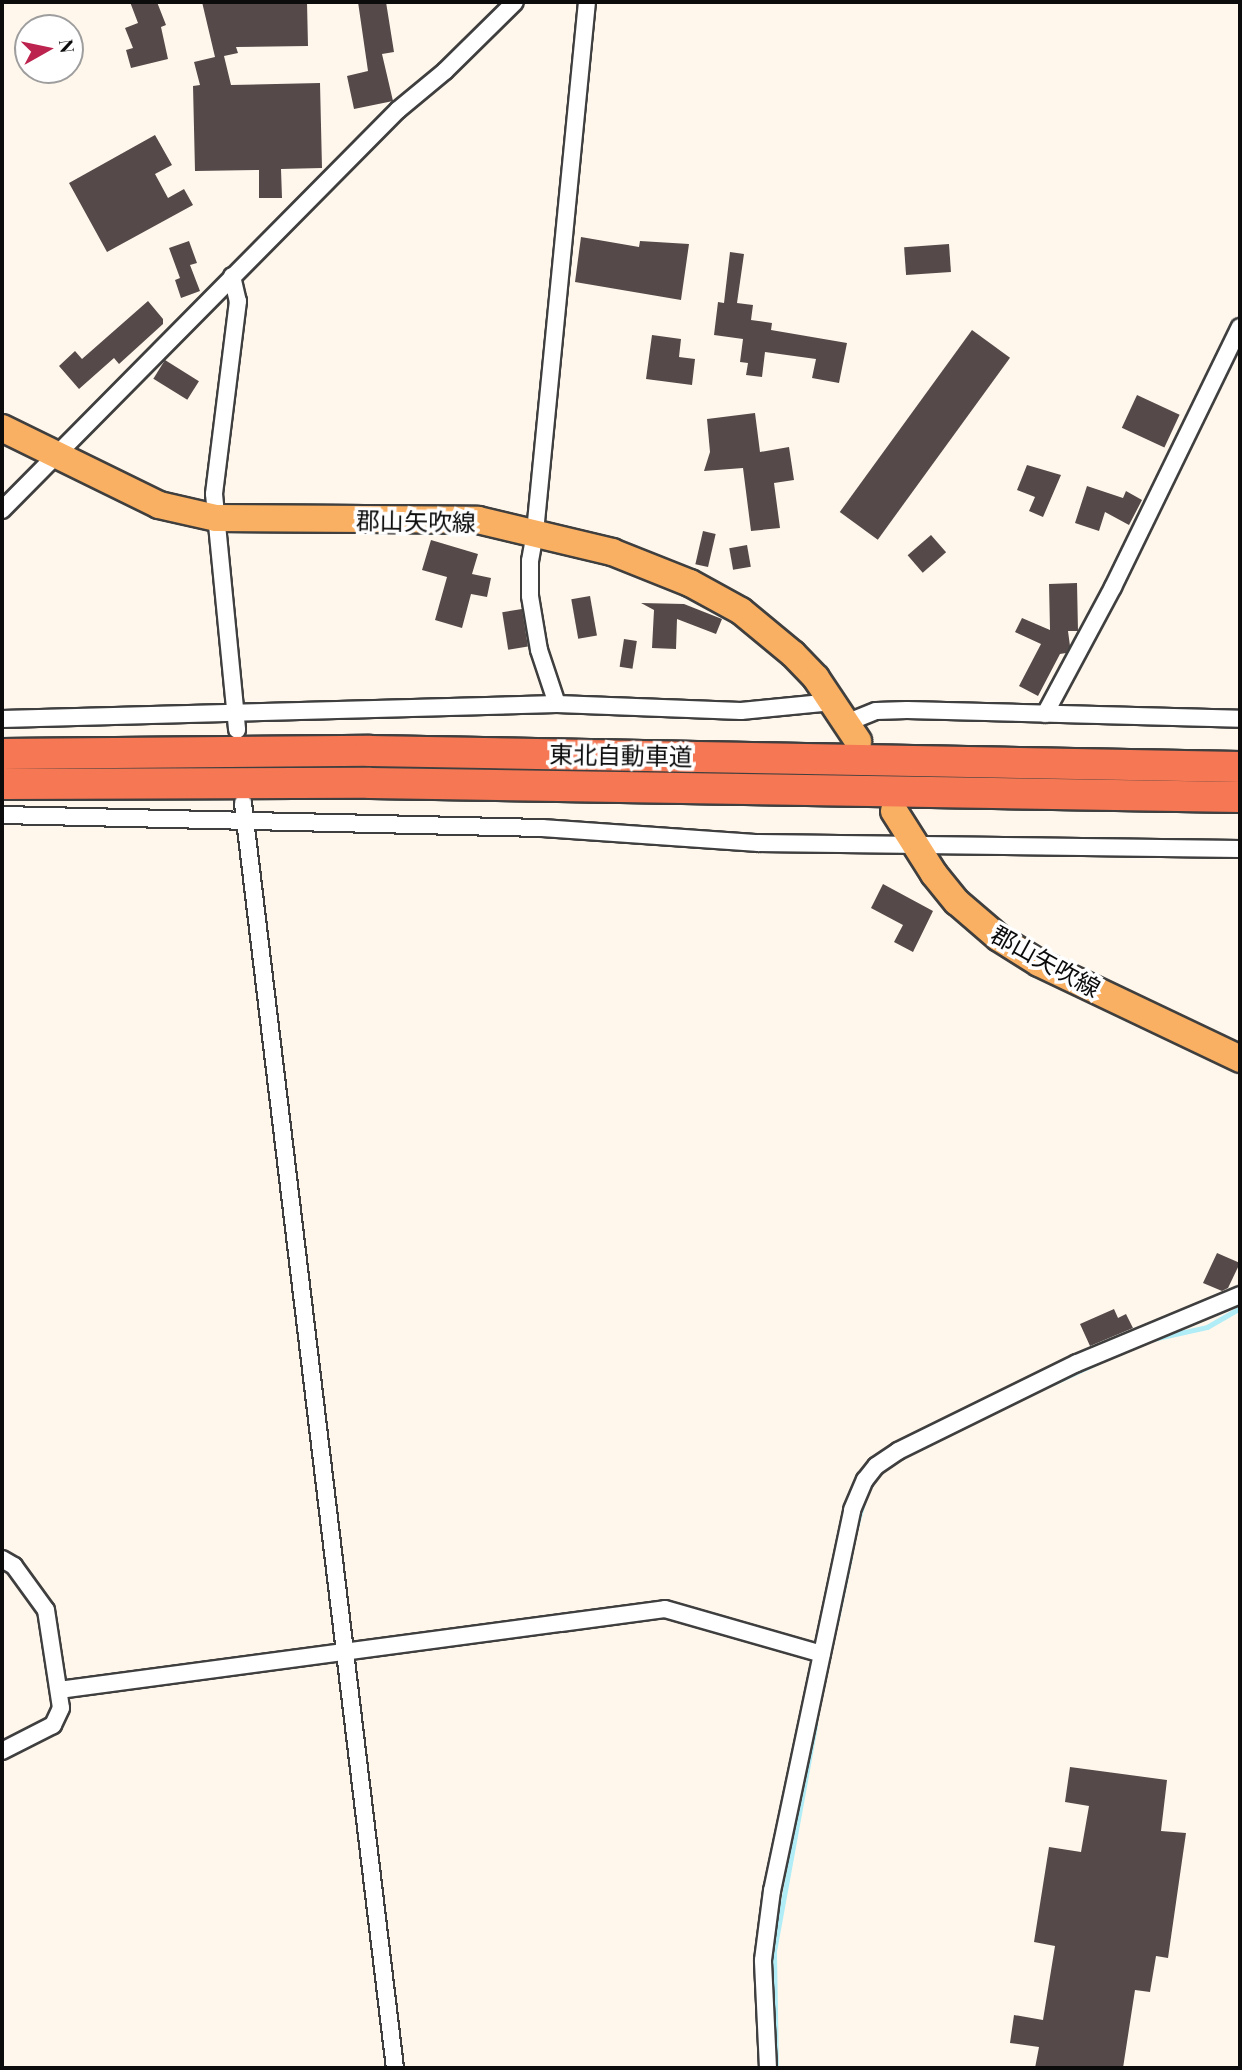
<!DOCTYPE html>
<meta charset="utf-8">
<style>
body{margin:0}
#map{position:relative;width:1242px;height:2070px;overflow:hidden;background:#fff7ec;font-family:"Playfair Display","Noto Sans JP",serif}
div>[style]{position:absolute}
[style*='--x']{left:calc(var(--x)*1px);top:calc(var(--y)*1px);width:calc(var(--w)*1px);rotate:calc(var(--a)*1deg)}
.stream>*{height:5px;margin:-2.5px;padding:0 2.5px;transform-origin:2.5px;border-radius:2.5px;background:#b0edf6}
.building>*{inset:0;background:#554a49;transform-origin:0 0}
.roads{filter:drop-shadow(2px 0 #3f3f3f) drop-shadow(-2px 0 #3f3f3f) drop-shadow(0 2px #3f3f3f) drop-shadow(0 -2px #3f3f3f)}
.minor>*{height:16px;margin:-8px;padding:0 8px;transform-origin:8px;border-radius:8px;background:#fff}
.primary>*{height:26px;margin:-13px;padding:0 13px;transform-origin:13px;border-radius:13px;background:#f9b062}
.motorway>*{height:30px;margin:-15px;padding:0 15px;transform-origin:15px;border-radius:15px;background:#f57754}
span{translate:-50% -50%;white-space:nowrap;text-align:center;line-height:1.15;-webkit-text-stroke:7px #fff;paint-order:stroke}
.street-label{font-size:24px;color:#0c0c0c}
.frame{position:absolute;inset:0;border:4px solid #0c0c0c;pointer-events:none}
.north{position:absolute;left:14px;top:14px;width:70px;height:70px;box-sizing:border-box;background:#fff;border:2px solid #9e9e9e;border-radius:50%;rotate:81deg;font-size:19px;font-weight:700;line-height:28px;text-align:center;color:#0c0c0c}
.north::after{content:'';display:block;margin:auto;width:24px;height:32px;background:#bc244f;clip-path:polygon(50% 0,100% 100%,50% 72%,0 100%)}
</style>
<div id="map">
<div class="stream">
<div style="--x:1148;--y:1340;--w:60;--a:-12.4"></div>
<div style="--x:1207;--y:1327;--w:38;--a:-30"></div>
<div style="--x:1053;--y:1383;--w:50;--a:-25"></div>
<div style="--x:856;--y:1527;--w:26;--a:-74"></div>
<div style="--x:836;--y:1623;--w:67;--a:-78"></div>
<div style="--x:776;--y:2068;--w:117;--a:-91"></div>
<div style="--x:774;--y:1951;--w:230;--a:-79.7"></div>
</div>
<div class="building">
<div style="clip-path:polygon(130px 2px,157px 2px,166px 25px,161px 27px,168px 59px,131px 68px,126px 50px,133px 48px,125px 28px,138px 23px)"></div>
<div style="clip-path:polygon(202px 2px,307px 2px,308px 46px,236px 47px,238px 53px,224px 56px,231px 85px,320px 83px,322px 168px,281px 169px,282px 198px,259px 198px,259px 170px,195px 171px,193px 86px,200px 85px,194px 62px,215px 57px)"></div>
<div style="clip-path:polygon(358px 2px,386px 2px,394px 52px,382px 54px,393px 101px,354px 109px,347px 76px,368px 71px)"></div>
<div style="clip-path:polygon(155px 135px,172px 165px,155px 174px,168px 198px,184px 189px,193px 205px,107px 252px,69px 183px)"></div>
<div style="clip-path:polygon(581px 237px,639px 247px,640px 241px,689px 244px,681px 300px,575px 282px)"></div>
<div style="clip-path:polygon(189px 241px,197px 263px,190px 265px,200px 291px,181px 298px,175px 280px,180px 278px,169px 248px)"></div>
<div style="left:949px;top:244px;width:28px;height:45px;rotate:86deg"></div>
<div style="clip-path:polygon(730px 252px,744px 254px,737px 303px,753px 305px,751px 320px,772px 323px,771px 330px,847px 343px,839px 383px,812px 378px,816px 359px,765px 352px,762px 377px,746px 375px,748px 363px,740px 362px,743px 339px,714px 335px,718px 302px,724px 303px)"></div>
<div style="clip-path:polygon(148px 301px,163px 319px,163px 324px,119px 364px,114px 358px,79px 389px,59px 366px,75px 351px,82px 359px)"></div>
<div style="left:972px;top:330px;width:47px;height:225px;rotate:36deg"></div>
<div style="clip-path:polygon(652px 335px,681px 339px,679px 357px,695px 359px,692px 385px,646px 379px)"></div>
<div style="left:165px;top:360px;width:40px;height:22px;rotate:32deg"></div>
<div style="left:1137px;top:395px;width:47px;height:36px;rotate:25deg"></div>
<div style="clip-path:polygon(755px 413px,760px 452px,789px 447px,794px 480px,774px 483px,780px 528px,751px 531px,743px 468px,704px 471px,710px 452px,707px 419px)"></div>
<div style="clip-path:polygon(1027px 465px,1061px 475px,1043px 517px,1029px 511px,1035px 497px,1017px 490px)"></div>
<div style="clip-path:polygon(1087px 486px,1123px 498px,1126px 491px,1142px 500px,1129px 525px,1105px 512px,1099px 531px,1075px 523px)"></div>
<div style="left:703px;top:531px;width:13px;height:34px;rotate:13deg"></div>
<div style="left:931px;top:535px;width:23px;height:31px;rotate:49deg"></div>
<div style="clip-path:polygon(431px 540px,478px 554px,472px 574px,491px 578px,487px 597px,471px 594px,462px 628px,435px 620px,447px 577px,422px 570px)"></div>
<div style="left:747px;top:545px;width:22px;height:18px;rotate:80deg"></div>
<div style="clip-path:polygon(1077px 583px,1078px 631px,1068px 631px,1070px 646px,1066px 653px,1060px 654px,1038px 696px,1019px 686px,1041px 644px,1015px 632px,1022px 618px,1050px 630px,1049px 584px)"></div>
<div style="left:590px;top:596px;width:40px;height:19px;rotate:80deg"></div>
<div style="clip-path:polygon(641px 603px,684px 604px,722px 619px,716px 634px,677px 619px,676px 649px,652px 648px,654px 610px)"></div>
<div style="left:522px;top:609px;width:38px;height:20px;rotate:81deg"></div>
<div style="left:624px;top:639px;width:13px;height:28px;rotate:9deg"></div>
<div style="clip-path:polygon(883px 884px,933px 911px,913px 952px,894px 942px,903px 925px,871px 908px)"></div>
<div style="clip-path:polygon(1217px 1253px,1240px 1263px,1228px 1288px,1222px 1291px,1203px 1283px)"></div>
<div style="clip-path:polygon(1114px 1309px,1118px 1318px,1126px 1314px,1133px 1328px,1090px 1346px,1080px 1324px)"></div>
<div style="clip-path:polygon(1070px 1767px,1167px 1780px,1161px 1831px,1186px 1833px,1168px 1958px,1156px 1956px,1150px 1992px,1135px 1990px,1123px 2068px,1035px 2068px,1039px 2047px,1010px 2043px,1014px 2015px,1043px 2020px,1055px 1946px,1034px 1942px,1049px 1847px,1081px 1852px,1089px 1806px,1065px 1802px)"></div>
</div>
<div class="roads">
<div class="minor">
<div style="--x:232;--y:276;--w:26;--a:77"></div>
<div style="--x:238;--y:301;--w:194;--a:97.1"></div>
<div style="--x:214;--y:494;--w:237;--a:84.4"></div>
<div style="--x:2;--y:510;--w:563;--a:-45.29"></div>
<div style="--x:398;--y:110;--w:61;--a:-39.7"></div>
<div style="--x:445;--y:71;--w:98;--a:-44.6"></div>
<div style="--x:557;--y:704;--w:57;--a:-108.4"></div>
<div style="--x:539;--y:650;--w:55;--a:-99.5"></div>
<div style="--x:530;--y:596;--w:35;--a:-90"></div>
<div style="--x:530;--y:561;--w:29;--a:-80"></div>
<div style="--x:535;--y:532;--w:533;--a:-84.4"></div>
<div style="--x:1045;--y:714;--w:144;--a:-61.8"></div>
<div style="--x:1113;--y:587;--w:289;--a:-64"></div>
<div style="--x:2;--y:719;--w:555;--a:-1.55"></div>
<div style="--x:557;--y:704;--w:184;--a:2.2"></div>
<div style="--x:741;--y:711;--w:92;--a:-5.6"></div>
<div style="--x:846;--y:723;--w:32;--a:-22"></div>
<div style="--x:876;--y:711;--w:31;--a:-2"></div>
<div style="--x:907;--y:710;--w:333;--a:1.5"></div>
<div style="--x:243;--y:803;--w:1274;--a:83.15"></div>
<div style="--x:2;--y:815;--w:540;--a:1.38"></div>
<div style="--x:542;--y:828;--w:217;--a:4"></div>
<div style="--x:758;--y:843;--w:482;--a:0.7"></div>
<div style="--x:2;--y:1559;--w:14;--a:30"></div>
<div style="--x:14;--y:1566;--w:54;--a:54"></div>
<div style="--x:46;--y:1610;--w:99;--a:81.3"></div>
<div style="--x:61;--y:1708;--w:19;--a:115"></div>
<div style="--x:53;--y:1725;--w:57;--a:153"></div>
<div style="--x:59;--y:1690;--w:611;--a:-7.61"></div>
<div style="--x:665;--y:1609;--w:163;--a:16"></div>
<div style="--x:768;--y:2068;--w:108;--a:-92.7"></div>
<div style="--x:763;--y:1960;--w:70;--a:-82.6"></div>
<div style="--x:772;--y:1891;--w:389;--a:-78.1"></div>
<div style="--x:852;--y:1510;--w:33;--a:-67"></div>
<div style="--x:865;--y:1480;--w:18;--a:-52"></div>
<div style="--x:876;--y:1466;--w:27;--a:-34"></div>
<div style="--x:898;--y:1451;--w:199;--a:-26.2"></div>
<div style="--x:1077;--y:1363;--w:177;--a:-22.6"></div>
</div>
<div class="primary">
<div style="--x:2;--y:428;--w:175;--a:26.1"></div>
<div style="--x:159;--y:505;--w:58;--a:12.8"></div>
<div style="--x:216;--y:518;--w:262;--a:0.4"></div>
<div style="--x:478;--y:520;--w:138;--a:13.4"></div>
<div style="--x:612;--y:552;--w:84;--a:21.7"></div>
<div style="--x:690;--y:583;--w:58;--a:28.8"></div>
<div style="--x:741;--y:611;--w:67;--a:39.6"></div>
<div style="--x:793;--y:654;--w:33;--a:46"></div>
<div style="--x:816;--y:678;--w:76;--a:56.3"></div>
<div style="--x:894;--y:811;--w:75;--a:57.6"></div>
<div style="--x:934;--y:874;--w:36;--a:51"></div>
<div style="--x:957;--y:902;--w:55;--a:40.6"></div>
<div style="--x:999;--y:938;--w:47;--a:32"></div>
<div style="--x:1039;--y:963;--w:223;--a:25.5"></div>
</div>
<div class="motorway">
<div style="--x:2;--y:754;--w:368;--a:-0.5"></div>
<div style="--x:370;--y:751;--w:870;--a:1.05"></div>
<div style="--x:2;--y:784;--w:368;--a:-0.2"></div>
<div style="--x:370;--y:783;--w:870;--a:0.92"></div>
</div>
</div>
<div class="street-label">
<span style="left:416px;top:521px;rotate:1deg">郡山矢吹線</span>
<span style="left:621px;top:755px;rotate:1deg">東北自動車道</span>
<span style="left:1046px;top:961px;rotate:29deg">郡山矢吹線</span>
</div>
<div class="frame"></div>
<div class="north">N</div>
</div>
